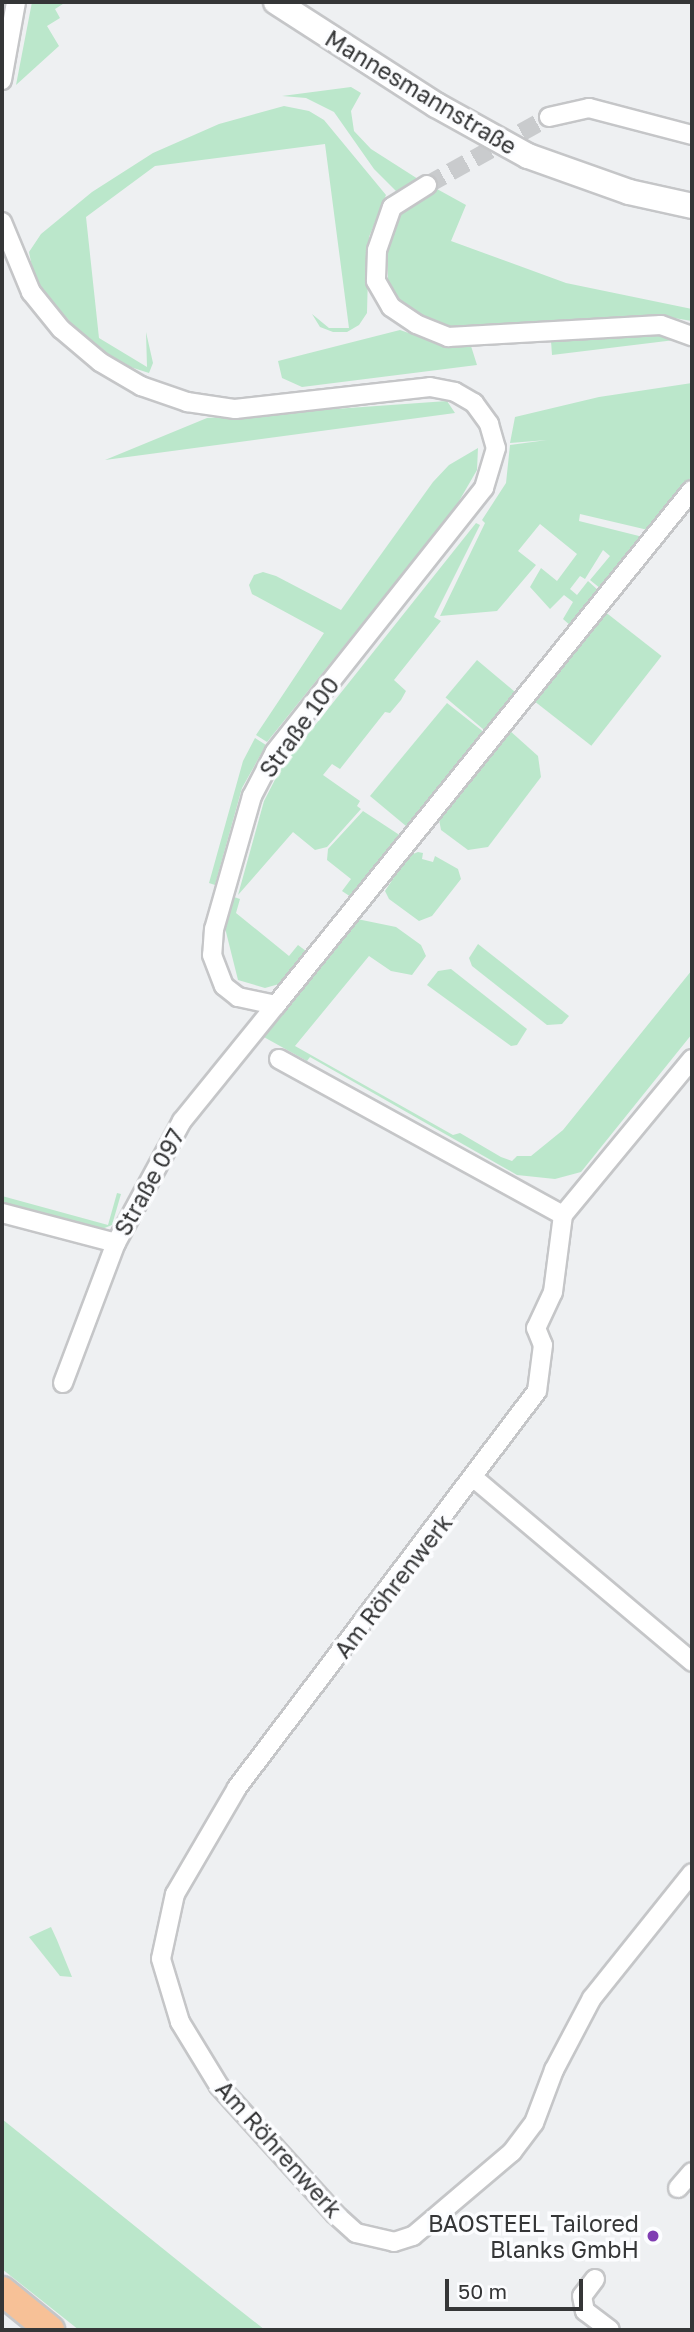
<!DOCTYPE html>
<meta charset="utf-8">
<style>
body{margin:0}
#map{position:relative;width:694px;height:2332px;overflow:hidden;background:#eef0f2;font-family:"Golos Text",sans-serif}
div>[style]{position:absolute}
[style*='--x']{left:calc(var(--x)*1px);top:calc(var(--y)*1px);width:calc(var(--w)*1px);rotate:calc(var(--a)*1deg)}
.green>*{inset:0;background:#bbe7cb;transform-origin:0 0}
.minor-tunnel>*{height:18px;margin-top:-9px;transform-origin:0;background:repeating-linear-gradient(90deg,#c9cbcd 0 18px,transparent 0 27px)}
.roads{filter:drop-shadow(2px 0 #c5c6c8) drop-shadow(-2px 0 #c5c6c8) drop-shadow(0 2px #c5c6c8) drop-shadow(0 -2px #c5c6c8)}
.minor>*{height:18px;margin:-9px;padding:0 9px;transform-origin:9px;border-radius:9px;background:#fff}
.secondary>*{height:24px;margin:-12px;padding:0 12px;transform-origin:12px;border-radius:12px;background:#fff}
.primary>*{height:28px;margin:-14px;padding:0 14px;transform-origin:14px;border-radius:14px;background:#f7c197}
.dots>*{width:19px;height:19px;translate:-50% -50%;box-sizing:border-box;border:4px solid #fcfdff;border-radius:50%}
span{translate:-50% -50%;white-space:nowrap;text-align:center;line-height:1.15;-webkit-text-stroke:7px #fcfdff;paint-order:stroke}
.street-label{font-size:23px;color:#353637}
.poi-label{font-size:23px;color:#353637}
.right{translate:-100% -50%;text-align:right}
.frame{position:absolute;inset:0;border:4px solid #353637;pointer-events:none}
.scale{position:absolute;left:445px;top:2279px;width:138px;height:32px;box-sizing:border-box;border:4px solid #353637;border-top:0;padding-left:9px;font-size:21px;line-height:24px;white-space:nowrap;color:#353637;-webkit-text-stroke:5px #fcfdff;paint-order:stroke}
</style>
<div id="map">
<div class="green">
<div style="clip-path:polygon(32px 2px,66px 2px,55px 9px,60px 18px,47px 26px,59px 46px,16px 85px)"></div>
<div style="clip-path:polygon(351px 87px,361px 93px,351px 111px,354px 131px,371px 149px,418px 179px,426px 178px,399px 194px,374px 169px,334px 112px,306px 98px,282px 96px)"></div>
<div style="clip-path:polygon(284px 106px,309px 111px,324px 120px,386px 195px,369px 237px,367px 313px,359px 325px,347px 332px,333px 332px,320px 327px,312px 314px,329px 328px,349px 328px,325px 144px,155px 166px,86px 217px,99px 338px,147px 367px,146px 332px,153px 363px,149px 373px,121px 364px,88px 342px,35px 282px,29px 252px,41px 234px,92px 192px,153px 153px,219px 124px)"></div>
<div style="clip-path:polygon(437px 189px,466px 205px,451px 241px,566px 283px,692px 309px,692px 321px,668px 317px,474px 328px,444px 326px,422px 318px,404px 305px,388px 284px,387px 237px,400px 212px)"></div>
<div style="clip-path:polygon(400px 330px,438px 343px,471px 346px,477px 365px,302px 387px,282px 378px,278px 361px)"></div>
<div style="clip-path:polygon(658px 333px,683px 339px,552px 355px,551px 341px)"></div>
<div style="clip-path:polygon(692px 383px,692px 476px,648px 530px,580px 514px,579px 521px,643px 537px,601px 589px,590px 580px,610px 556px,603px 550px,585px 579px,580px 576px,570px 589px,577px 595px,588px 581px,599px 591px,571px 626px,563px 619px,573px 602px,564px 595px,550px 609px,530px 587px,541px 568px,557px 581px,577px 554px,540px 524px,518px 551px,536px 565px,497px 611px,440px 616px,485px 523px,482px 520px,506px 483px,510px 445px,547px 440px,510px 443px,515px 417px,599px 397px)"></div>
<div style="clip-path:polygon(447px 401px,455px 413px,105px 460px,207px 418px)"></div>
<div style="clip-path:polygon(478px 448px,477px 470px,455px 508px,267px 742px,256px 735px,324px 633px,252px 594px,249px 585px,254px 575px,263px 572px,276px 576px,341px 610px,433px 482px,449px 465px)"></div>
<div style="clip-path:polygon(476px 523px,480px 525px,434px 617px,441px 621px,394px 680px,406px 691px,401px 700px,390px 713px,385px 712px,340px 769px,332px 764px,323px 775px,360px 801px,357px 806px,361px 809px,327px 847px,315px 850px,293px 832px,238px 895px,264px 801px,281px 768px)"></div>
<div style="left:604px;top:611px;width:73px;height:114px;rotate:38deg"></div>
<div style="left:477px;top:660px;width:52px;height:49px;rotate:40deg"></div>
<div style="clip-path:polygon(447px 703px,485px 733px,411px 826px,406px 826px,370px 796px)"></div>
<div style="clip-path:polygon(509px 730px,538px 756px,541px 777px,488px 847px,468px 850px,441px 830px,439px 819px)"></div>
<div style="clip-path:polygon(255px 738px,266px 745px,242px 788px,215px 885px,209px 883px,243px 761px)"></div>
<div style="clip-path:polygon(363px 811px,401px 836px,351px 897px,342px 891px,351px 879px,327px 860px,328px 849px)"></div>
<div style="clip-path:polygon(418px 852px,423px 853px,422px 859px,433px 862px,435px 856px,458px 869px,461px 879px,432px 916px,419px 921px,389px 899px,385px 891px,408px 856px)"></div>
<div style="clip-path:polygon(234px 897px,240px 899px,236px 913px,289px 956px,298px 945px,306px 951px,279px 984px,265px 988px,238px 980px,225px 928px)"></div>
<div style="clip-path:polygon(357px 919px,396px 927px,421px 945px,426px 956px,412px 975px,391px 971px,369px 956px,295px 1046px,453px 1135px,460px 1133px,501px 1157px,512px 1161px,517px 1156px,531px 1156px,563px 1130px,692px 970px,692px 1034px,581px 1172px,555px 1179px,517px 1175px,310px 1057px,307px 1061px,262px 1036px)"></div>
<div style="clip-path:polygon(478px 944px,569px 1016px,562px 1024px,547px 1025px,472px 966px,469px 958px)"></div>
<div style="clip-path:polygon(451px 969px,527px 1029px,517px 1045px,511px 1046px,427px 985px,438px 971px)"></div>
<div style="clip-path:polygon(117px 1193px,121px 1194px,112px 1225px,102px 1229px,2px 1202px,2px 1196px,108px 1225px)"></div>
<div style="clip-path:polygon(51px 1927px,57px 1940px,72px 1977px,60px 1976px,29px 1937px)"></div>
<div style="clip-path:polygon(2px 2119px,218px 2293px,265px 2330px,79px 2330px,2px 2269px)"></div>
</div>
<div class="minor-tunnel">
<div style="--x:427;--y:185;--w:140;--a:-29.1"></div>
</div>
<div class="roads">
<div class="minor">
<div style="--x:2;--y:80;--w:79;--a:-79.8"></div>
<div style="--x:549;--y:117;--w:41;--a:-12.7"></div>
<div style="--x:589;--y:108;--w:106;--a:14.7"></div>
<div style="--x:427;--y:185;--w:41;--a:147.8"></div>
<div style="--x:392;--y:207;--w:46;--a:109.2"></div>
<div style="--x:377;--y:250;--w:31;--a:92"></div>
<div style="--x:376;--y:281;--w:30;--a:60"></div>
<div style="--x:391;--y:307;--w:30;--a:34"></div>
<div style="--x:416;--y:324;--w:35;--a:22"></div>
<div style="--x:448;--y:337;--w:213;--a:-3.2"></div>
<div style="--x:661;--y:325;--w:33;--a:20"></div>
<div style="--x:2;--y:222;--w:76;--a:67.5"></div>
<div style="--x:31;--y:292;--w:48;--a:51"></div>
<div style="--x:61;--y:329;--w:51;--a:40.2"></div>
<div style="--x:100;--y:362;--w:48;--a:30.3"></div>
<div style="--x:141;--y:386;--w:49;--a:19.2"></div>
<div style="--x:187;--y:402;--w:49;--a:8.3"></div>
<div style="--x:235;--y:409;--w:196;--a:-6.4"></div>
<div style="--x:430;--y:387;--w:25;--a:11"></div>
<div style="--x:455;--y:392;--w:22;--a:30"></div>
<div style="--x:474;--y:403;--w:26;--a:54"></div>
<div style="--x:489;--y:424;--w:25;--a:74"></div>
<div style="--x:496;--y:448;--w:42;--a:106.7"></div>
<div style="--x:484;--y:488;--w:337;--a:128.4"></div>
<div style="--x:275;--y:752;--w:50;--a:117.6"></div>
<div style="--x:252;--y:796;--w:138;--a:105.9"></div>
<div style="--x:214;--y:929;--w:26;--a:94"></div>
<div style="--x:212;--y:955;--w:33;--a:69"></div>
<div style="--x:224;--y:986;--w:18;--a:38"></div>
<div style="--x:238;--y:997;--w:39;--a:12"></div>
<div style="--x:276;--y:1005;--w:662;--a:-51.07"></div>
<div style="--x:279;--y:1059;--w:324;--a:28.8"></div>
<div style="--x:692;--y:1059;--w:202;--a:129.6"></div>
<div style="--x:563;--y:1215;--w:78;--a:97.4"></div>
<div style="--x:553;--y:1292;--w:40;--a:115"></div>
<div style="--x:536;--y:1328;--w:18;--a:68"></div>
<div style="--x:543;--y:1345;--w:46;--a:97.4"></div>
<div style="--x:537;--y:1391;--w:498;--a:127.1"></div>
<div style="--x:237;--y:1788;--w:123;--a:120.3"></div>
<div style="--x:175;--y:1894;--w:66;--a:102.2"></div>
<div style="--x:161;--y:1959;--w:66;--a:73.2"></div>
<div style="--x:180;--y:2022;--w:75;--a:58.6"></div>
<div style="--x:219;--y:2086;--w:173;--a:47.8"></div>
<div style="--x:335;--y:2214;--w:28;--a:42"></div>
<div style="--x:356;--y:2233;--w:39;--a:13"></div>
<div style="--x:394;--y:2242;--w:20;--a:-18"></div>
<div style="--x:413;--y:2236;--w:130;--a:-40.3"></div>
<div style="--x:512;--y:2152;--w:36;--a:-53"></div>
<div style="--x:534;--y:2123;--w:57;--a:-69.3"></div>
<div style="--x:554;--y:2070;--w:81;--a:-62.2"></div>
<div style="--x:592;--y:1998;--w:160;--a:-51.3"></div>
<div style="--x:2;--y:1213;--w:118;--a:14.7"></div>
<div style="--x:63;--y:1383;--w:150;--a:-69.3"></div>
<div style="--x:116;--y:1243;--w:139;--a:-61.6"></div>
<div style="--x:182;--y:1121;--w:149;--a:-51"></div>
<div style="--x:475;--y:1479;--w:284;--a:40.1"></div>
<div style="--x:678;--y:2188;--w:21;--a:-49"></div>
<div style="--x:595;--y:2279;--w:21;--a:127"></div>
<div style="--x:582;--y:2296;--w:15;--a:79"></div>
<div style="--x:585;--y:2311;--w:31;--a:37"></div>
</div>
<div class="secondary">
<div style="--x:276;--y:2;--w:190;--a:32.8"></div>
<div style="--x:436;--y:105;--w:105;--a:29"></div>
<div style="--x:528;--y:156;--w:107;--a:19.6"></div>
<div style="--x:629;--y:192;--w:65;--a:12.5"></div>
</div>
<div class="primary">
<div style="--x:2;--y:2291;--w:62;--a:39.1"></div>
</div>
</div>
<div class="dots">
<div style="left:653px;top:2236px;background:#803eb2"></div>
</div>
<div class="street-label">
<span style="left:421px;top:92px;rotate:31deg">Mannesmannstraße</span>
<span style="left:299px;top:727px;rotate:-54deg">Straße 100</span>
<span style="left:149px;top:1182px;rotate:-61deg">Straße 097</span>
<span style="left:393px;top:1586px;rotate:-52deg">Am Röhrenwerk</span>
<span style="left:279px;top:2149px;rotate:48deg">Am Röhrenwerk</span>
</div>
<div class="poi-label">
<span class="right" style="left:639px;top:2236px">BAOSTEEL Tailored<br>Blanks GmbH</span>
</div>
<div class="frame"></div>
<div class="scale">50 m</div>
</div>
